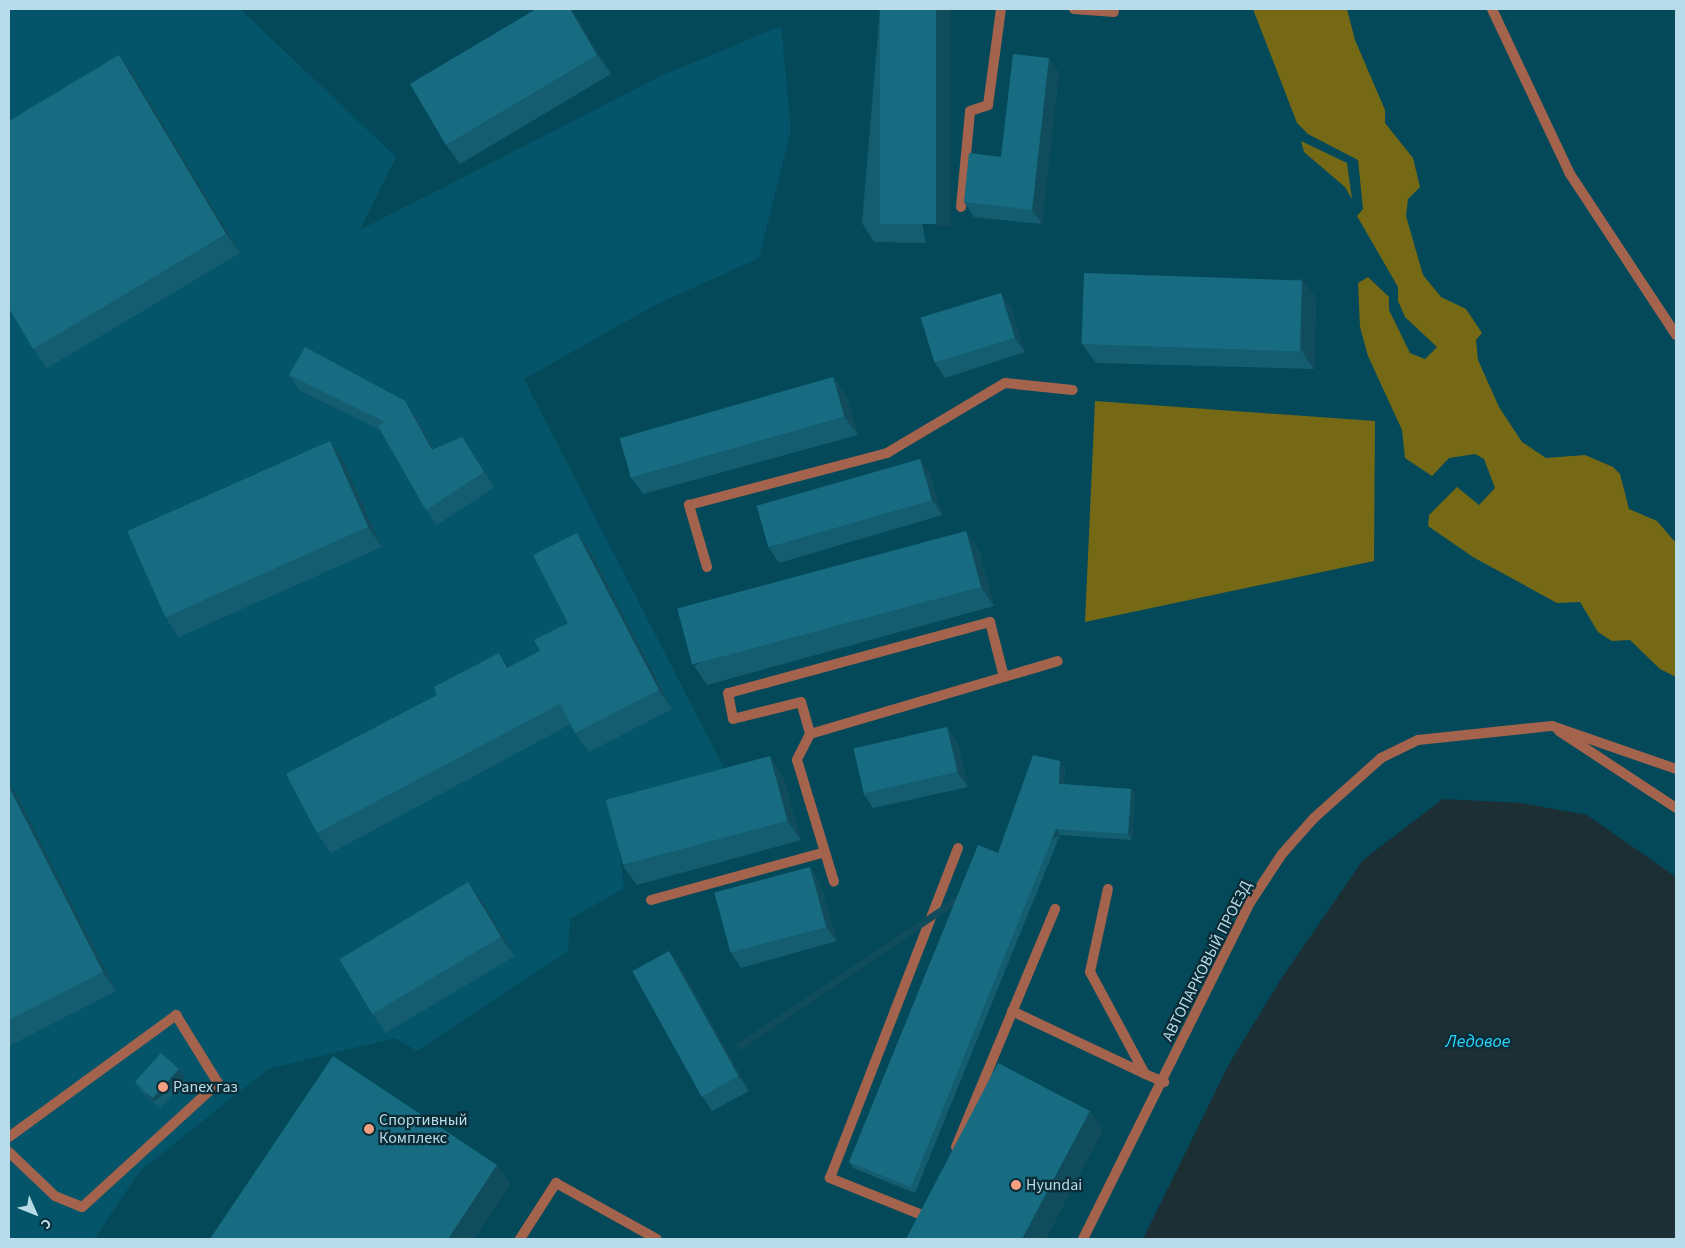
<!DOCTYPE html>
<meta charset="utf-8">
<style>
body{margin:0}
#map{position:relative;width:1685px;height:1248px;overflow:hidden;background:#04495a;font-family:"Source Sans 3",sans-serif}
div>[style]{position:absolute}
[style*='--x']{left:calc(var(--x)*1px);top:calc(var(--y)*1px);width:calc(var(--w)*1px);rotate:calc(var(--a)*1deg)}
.built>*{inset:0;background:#045569}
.green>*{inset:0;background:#756915}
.water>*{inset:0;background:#1b2f35}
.lane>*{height:10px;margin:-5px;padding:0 5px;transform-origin:5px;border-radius:5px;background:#a4634c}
.street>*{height:10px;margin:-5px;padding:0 5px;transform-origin:5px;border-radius:5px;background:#a4634c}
.wall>*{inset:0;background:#145d70}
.shaded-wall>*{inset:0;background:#104c5b;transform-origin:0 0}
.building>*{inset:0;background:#176c82;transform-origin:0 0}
.dots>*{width:14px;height:14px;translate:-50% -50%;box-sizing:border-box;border:2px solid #0b2c36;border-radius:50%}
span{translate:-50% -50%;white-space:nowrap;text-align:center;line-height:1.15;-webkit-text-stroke:4.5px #0b2c36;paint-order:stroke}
.street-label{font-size:16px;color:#b7dbe8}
.poi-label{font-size:16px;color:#b7dbe8}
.left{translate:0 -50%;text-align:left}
.water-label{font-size:18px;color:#2cd2fc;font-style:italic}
.frame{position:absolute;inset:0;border:10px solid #b7dbe8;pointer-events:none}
.north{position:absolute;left:10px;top:1188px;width:50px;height:50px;-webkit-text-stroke:4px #0b2c36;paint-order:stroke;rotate:134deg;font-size:14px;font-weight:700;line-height:20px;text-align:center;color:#b7dbe8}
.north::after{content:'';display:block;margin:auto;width:18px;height:22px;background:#b7dbe8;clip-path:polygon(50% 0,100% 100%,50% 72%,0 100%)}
</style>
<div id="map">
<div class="built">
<div style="clip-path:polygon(9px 9px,240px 9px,396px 157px,360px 230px,661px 76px,781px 26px,791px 130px,759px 258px,655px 305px,524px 379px,729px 778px,615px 817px,624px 888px,570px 919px,568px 951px,417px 1051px,395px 1038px,268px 1069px,140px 1171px,94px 1239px,9px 1239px)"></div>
</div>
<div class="green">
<div style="clip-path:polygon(1253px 9px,1347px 9px,1355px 40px,1385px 110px,1385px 123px,1413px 158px,1420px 187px,1408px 199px,1406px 216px,1423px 275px,1441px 297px,1466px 309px,1482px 333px,1476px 340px,1478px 360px,1499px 407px,1522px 442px,1546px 458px,1585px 455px,1613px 467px,1620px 474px,1629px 509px,1657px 521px,1676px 543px,1676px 677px,1660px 669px,1630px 640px,1612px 641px,1598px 632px,1580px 602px,1557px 603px,1473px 557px,1428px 526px,1429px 515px,1457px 487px,1479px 505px,1495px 488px,1484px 459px,1475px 454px,1449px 458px,1432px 476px,1405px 458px,1402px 430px,1368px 356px,1360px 327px,1358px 283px,1368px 277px,1389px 297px,1389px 310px,1410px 353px,1425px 359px,1437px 347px,1405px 317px,1398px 301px,1398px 287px,1357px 216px,1363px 209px,1358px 160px,1308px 134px,1297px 123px)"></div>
<div style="clip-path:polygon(1301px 141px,1347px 163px,1352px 199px,1345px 187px,1304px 152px)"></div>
<div style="clip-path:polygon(1095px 401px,1375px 421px,1374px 561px,1085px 622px)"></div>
</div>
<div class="water">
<div style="clip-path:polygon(1443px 799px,1521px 803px,1587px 815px,1676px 877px,1676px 1239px,1143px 1239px,1229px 1064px,1281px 979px,1363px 860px)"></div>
</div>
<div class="lane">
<div style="--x:1074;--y:9;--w:40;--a:4.3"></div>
<div style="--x:1492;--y:9;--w:183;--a:64.7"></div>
<div style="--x:1570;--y:174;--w:193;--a:56.6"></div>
<div style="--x:961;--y:207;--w:96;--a:-84.6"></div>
<div style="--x:970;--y:111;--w:19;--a:-18"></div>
<div style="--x:988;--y:105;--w:97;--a:-82.3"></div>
<div style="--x:707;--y:567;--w:65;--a:-106.2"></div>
<div style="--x:689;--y:505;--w:205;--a:-14.7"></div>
<div style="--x:887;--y:453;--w:137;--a:-30.7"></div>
<div style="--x:1005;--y:383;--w:68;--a:5.9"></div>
<div style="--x:1004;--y:677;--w:57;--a:-104.3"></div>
<div style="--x:990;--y:622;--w:271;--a:164.8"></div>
<div style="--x:728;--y:693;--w:26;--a:79"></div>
<div style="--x:733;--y:719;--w:70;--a:-14"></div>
<div style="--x:801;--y:702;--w:33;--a:74"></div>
<div style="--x:810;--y:734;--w:202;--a:-16.4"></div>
<div style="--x:1004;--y:677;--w:56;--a:-16.5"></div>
<div style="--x:1559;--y:731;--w:140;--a:33.3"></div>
<div style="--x:810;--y:734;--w:29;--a:117"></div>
<div style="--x:797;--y:760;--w:127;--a:73.1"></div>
<div style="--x:651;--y:900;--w:180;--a:-15.4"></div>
<div style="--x:1012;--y:1011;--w:147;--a:25.3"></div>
<div style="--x:1145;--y:1074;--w:116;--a:-118.3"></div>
<div style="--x:1090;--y:972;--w:85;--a:-77.8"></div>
<div style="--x:1145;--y:1074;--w:21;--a:23"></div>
<div style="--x:9;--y:1137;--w:207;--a:-36.1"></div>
<div style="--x:176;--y:1015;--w:80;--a:58.3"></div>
<div style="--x:218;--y:1083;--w:184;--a:137.6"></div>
<div style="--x:82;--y:1207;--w:29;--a:-158"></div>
<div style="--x:55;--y:1196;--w:64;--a:-136.3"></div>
<div style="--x:956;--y:1147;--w:258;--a:-67.4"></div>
<div style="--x:928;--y:1213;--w:4;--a:104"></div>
<div style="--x:927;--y:1217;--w:105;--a:-158.1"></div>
<div style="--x:830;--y:1178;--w:354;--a:-68.8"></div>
<div style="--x:520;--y:1239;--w:67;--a:-57.3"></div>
<div style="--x:556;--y:1183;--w:115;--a:29"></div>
</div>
<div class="street">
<div style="--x:1083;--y:1239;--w:377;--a:-63.6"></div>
<div style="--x:1251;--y:901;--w:56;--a:-56.6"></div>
<div style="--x:1282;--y:854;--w:48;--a:-48.4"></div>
<div style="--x:1314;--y:818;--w:90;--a:-41.8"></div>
<div style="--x:1381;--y:758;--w:41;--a:-25.9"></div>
<div style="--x:1418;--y:740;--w:135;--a:-6"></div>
<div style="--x:1552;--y:726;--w:131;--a:19.1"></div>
</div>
<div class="wall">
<div style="clip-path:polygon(536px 9px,571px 9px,611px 74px,460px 164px,446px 145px)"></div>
<div style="clip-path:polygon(880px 9px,926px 243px,874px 242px,862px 223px)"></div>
<div style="clip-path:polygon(119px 55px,133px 74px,240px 253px,47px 368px,33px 349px)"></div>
<div style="clip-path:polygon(1059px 72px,1042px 224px,974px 217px,964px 202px,1001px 157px)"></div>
<div style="clip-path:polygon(1302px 279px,1316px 298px,1314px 369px,1096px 363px,1082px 344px)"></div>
<div style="clip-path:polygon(1011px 308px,1025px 352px,945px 378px,935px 363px)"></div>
<div style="clip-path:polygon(289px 375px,405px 401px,415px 416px,434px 449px,472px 452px,495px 487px,437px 525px,426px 510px,380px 430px,299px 390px)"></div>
<div style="clip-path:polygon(833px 377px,847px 396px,858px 435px,643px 494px,629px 475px)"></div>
<div style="clip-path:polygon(330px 441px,343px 460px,382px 547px,179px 637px,165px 617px)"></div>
<div style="clip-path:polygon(930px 474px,942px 515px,779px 563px,769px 548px)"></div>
<div style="clip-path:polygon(966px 531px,979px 550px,994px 606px,707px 685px,694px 666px)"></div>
<div style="clip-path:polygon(577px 533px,591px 552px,672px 709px,589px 752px,575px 733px,571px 724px,331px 853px,317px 833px,509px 667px,540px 651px,568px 623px)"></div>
<div style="clip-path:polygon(957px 742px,968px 787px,873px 808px,863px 793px)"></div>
<div style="clip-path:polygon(1065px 768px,1064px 784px,1131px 789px,1135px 795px,1132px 840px,1060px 835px,915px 1193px,853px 1168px,849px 1162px,998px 853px)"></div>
<div style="clip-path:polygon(783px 776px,801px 840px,637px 885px,623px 866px)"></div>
<div style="clip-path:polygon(9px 784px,17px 795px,116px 991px,9px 1046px)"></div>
<div style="clip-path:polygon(820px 882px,837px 941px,741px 968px,731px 953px)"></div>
<div style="clip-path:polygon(482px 901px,515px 956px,386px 1033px,372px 1013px)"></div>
<div style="clip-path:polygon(679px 965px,749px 1091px,712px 1111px,702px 1096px)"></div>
<div style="clip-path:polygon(179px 1069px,186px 1079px,160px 1109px,142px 1092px,135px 1082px)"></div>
</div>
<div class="shaded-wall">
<div style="clip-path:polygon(570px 9px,571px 9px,574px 13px,611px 74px,597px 55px)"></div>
<div style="left:936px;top:9px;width:15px;height:217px"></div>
<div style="clip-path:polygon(119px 55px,133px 74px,240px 253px,226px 234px)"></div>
<div style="clip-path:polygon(1049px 58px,1059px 72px,1042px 224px,1032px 210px)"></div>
<div style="clip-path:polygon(1302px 279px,1316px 298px,1314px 369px,1301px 350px)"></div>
<div style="clip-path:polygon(1001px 293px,1011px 308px,1025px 352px,1015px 338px)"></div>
<div style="clip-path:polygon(833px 377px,847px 396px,858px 435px,844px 416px)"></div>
<div style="clip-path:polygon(405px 401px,415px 416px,442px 465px,432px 450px)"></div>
<div style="clip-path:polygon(462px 437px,472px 452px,495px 487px,484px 472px)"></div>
<div style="clip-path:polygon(330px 441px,343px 460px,382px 547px,368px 527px)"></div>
<div style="clip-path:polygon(920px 459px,930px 474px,942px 515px,932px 500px)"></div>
<div style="clip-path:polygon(966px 531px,979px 550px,994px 606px,981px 587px)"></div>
<div style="clip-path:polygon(577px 533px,591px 552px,672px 709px,659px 690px)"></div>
<div style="clip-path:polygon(499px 653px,512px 672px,507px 668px)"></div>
<div style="clip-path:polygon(947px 727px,957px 742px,968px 787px,957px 772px)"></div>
<div style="clip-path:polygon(770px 756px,783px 776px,801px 840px,787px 821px)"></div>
<div style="clip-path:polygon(1060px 761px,1065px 768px,1063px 790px,1059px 784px)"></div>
<div style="clip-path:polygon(9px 784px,17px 795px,116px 991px,103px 972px,9px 787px)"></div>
<div style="clip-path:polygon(1131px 789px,1135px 795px,1132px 840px,1128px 834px)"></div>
<div style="left:1056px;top:829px;width:7px;height:386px;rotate:56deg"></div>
<div style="clip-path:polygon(810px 867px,820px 882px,837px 941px,826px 927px)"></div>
<div style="clip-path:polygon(468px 882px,482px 901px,515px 956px,501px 937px)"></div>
<div style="clip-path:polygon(669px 951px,679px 965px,749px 1091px,738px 1076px)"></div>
<div style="left:179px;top:1069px;width:12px;height:40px;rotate:55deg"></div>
<div style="clip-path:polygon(1090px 1111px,1103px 1130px,1046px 1239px,1022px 1239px)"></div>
<div style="clip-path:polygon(497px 1165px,511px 1184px,474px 1239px,448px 1239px)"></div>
</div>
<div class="building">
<div style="clip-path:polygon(536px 9px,570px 9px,597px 55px,446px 145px,410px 84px)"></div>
<div style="left:880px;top:9px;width:56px;height:215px"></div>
<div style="clip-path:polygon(1013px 54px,1049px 58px,1032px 210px,964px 202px,969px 153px,1001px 157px)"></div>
<div style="clip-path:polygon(119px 55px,226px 234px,33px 349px,9px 308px,9px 121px)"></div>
<div style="left:1084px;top:273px;width:218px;height:71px;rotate:2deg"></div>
<div style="left:1001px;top:293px;width:47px;height:84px;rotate:73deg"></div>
<div style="clip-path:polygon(305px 347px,405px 401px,432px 450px,462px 437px,484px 472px,426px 510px,378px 426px,385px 422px,289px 375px)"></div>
<div style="left:833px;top:377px;width:41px;height:222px;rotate:74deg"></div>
<div style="left:330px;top:441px;width:94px;height:222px;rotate:66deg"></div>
<div style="left:920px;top:459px;width:43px;height:170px;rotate:74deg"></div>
<div style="left:966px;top:531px;width:58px;height:299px;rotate:75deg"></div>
<div style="clip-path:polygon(577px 533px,659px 690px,575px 733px,560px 704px,317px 833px,286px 774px,437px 695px,434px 687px,499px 653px,507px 668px,540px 651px,534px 640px,568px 623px,533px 555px)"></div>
<div style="left:947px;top:727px;width:46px;height:96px;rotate:77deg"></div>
<div style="clip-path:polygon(1033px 755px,1060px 761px,1059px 784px,1131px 789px,1128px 834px,1056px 829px,911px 1187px,849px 1162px,978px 845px,998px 853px)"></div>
<div style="left:770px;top:756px;width:67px;height:170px;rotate:75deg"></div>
<div style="clip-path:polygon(9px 787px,103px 972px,9px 1020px)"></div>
<div style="left:810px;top:867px;width:62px;height:99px;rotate:75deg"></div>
<div style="left:468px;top:882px;width:64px;height:150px;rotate:59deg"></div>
<div style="left:669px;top:951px;width:143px;height:42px;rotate:61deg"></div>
<div style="left:161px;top:1053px;width:24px;height:39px;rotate:42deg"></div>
<div style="clip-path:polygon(333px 1056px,497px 1165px,448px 1239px,210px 1239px)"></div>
<div style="clip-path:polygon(998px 1063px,1090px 1111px,1022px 1239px,906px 1239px)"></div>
</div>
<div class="dots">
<div style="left:163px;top:1087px;background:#f3a082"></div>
<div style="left:369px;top:1129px;background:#f3a082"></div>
<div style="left:1016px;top:1185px;background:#f3a082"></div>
</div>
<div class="street-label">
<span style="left:1207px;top:961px;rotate:-63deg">АВТОПАРКОВЫЙ ПРОЕЗД</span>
</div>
<div class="poi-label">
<span class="left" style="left:173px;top:1087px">Panex газ</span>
<span class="left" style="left:379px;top:1129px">Спортивный<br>Комплекс</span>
<span class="left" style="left:1026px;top:1185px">Hyundai</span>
</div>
<div class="water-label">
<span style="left:1478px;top:1042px">Ледовое</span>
</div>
<div class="frame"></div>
<div class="north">С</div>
</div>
